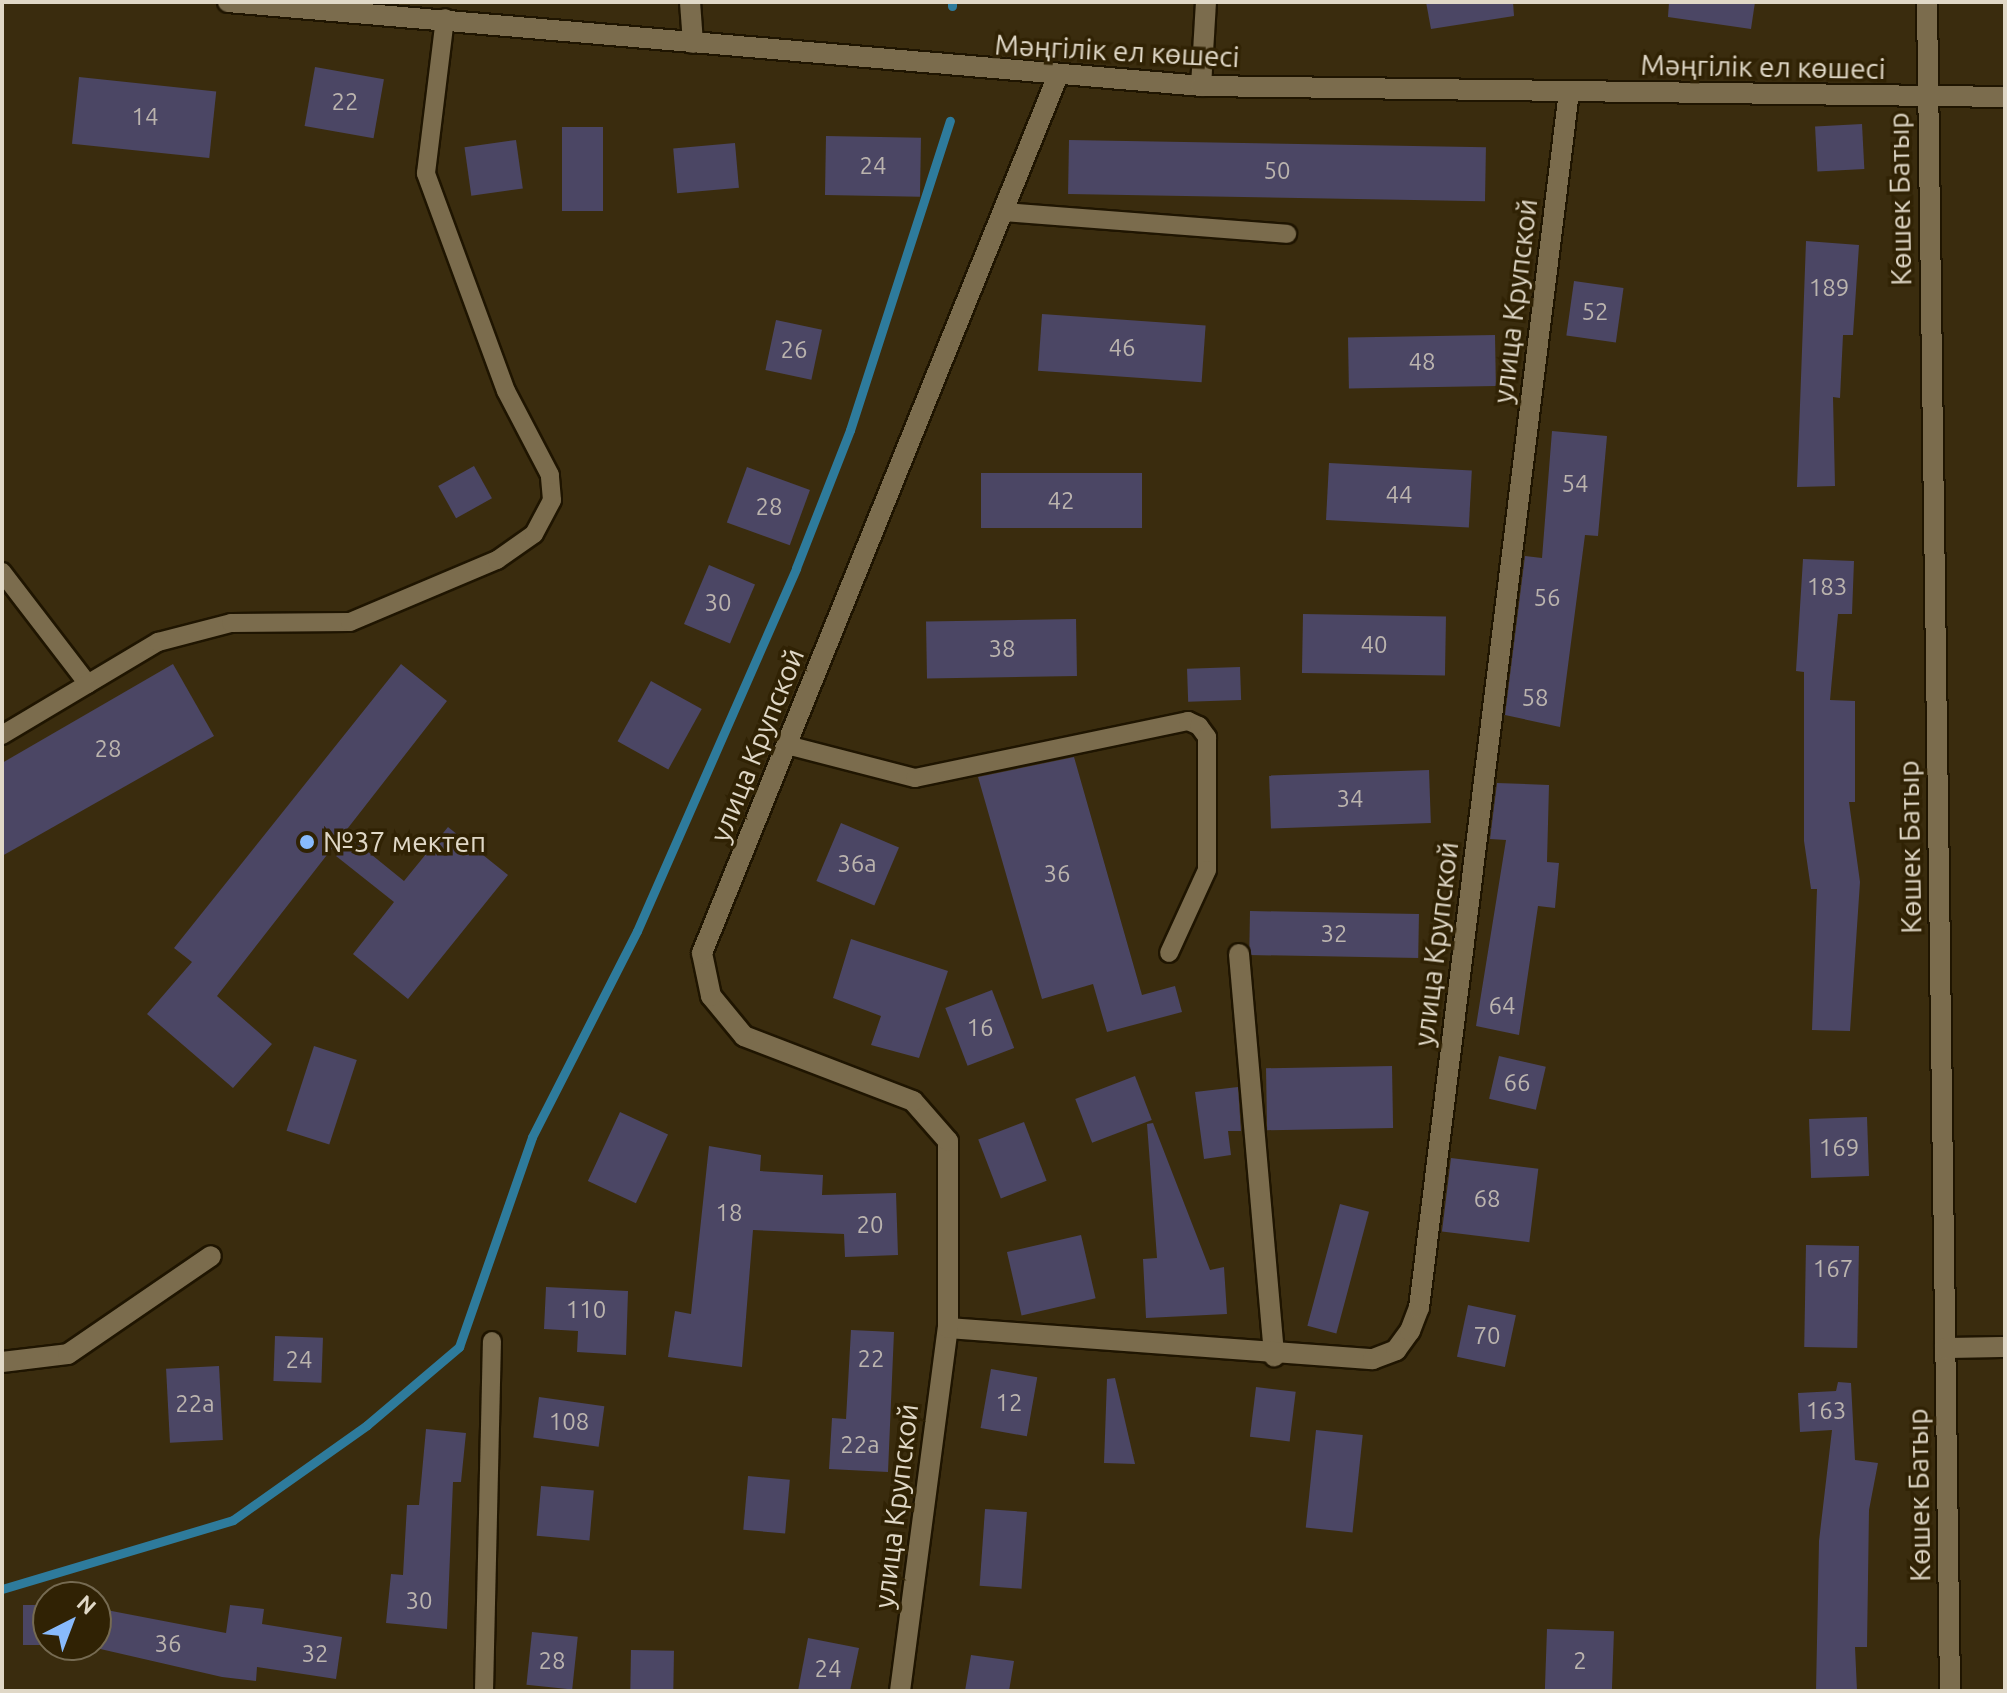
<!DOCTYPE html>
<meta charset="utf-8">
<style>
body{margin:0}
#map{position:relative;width:2007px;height:1693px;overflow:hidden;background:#3a2c0e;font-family:Ubuntu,sans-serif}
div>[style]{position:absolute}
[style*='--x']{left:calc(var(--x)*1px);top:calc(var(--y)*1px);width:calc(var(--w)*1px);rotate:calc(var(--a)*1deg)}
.stream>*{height:9px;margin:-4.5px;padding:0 4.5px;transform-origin:4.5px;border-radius:4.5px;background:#2e7b9c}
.building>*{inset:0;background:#4b4664;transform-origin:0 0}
.roads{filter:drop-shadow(2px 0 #1f1501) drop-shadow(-2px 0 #1f1501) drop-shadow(0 2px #1f1501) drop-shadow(0 -2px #1f1501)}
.service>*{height:18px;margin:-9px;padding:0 9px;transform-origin:9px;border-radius:9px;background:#7b6c4d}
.minor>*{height:20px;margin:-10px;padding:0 10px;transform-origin:10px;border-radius:10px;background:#7b6c4d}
.tertiary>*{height:20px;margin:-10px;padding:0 10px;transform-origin:10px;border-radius:10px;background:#7b6c4d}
.dots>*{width:22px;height:22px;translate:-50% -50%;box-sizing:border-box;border:4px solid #302204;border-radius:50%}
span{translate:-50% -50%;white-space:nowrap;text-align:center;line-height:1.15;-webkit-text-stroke:7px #302204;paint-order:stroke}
.number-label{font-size:24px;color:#bbb4ae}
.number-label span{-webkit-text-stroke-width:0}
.street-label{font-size:28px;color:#e0d8c7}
.poi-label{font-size:28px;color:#e0d8c7}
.left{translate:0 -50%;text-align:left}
.frame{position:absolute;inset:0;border:4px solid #e0d8c7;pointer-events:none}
.north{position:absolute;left:32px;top:1581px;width:80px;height:80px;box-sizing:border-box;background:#302204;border:2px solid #766b52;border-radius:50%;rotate:42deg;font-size:22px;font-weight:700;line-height:32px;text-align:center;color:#e0d8c7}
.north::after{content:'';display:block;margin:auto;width:28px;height:36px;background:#88bafc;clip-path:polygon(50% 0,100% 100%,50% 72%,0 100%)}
</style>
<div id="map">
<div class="stream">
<div style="--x:952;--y:6;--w:4;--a:-90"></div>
<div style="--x:2;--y:1589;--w:241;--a:-16.6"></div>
<div style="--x:233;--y:1520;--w:164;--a:-35.3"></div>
<div style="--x:367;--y:1425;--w:121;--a:-40.3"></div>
<div style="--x:459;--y:1347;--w:222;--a:-70.8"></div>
<div style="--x:532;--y:1137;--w:231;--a:-63"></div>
<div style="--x:637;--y:931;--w:396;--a:-66.3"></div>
<div style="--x:796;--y:568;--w:148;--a:-68.6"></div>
<div style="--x:850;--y:430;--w:325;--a:-72.1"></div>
</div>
<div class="building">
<div style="clip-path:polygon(1426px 2px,1513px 2px,1514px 16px,1431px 29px)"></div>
<div style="clip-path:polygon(1669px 2px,1755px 2px,1751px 29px,1668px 17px)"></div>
<div style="left:315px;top:67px;width:70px;height:60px;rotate:10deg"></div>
<div style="left:79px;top:77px;width:138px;height:67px;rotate:6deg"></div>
<div style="left:1862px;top:124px;width:45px;height:47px;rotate:87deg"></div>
<div style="left:562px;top:127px;width:41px;height:84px"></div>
<div style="left:826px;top:136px;width:95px;height:59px;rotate:1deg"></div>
<div style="left:516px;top:140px;width:49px;height:52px;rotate:82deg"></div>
<div style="left:1069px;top:140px;width:417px;height:54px;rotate:1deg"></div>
<div style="left:735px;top:143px;width:45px;height:62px;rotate:85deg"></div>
<div style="clip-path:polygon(1806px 241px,1859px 245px,1853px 335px,1843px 335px,1840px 398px,1833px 397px,1835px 486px,1797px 487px)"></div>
<div style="left:1574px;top:281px;width:50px;height:55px;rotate:8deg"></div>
<div style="left:1042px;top:314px;width:164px;height:57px;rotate:4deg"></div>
<div style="left:776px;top:320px;width:47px;height:51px;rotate:12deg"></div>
<div style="left:1495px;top:335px;width:51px;height:147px;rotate:89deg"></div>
<div style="clip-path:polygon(1552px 431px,1607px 436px,1598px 536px,1585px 535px,1560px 727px,1505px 715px,1525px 556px,1542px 558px)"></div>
<div style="left:1329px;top:463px;width:143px;height:57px;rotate:3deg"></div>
<div style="left:474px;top:466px;width:37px;height:41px;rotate:61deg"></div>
<div style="left:747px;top:467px;width:67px;height:59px;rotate:20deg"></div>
<div style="left:981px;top:473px;width:161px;height:55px"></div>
<div style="clip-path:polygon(1803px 559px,1854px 561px,1852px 614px,1838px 614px,1830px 700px,1855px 701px,1855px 802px,1849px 802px,1860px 882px,1850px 1031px,1812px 1030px,1817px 889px,1811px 889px,1804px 841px,1804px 672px,1796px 671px)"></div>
<div style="left:709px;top:565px;width:50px;height:64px;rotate:23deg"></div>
<div style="left:1303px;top:614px;width:143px;height:59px;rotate:1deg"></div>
<div style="left:1076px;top:619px;width:57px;height:150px;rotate:89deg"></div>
<div style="clip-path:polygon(173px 664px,214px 736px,2px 856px,2px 763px)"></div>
<div style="clip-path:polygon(401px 664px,447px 701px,217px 996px,272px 1044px,233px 1088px,147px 1014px,192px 962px,174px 948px)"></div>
<div style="left:1240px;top:667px;width:33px;height:53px;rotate:88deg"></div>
<div style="left:651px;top:681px;width:58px;height:69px;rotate:29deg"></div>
<div style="clip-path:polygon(1074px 757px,1142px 995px,1175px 986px,1182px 1012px,1107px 1032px,1093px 984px,1042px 999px,978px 777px)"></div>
<div style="left:1429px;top:770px;width:53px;height:160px;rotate:88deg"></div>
<div style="clip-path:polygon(1497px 783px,1549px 785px,1547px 862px,1559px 863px,1555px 908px,1538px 906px,1519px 1035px,1476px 1026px,1506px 840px,1490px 839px)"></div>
<div style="left:841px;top:823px;width:63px;height:63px;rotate:23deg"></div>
<div style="clip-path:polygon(448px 827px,508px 875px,408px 999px,353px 954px,394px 902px,336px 856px,351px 838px,404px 881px)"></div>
<div style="left:1250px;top:911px;width:169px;height:44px;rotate:1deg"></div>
<div style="clip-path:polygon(851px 939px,948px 971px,919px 1058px,871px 1045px,881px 1016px,833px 998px)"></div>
<div style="left:992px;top:990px;width:62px;height:50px;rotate:69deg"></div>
<div style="left:314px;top:1046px;width:45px;height:89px;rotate:18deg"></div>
<div style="left:1499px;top:1056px;width:48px;height:44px;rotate:13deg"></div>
<div style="left:1392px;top:1066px;width:62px;height:126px;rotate:89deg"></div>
<div style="left:1135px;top:1076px;width:47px;height:64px;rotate:69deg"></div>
<div style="clip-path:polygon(1238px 1087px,1241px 1131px,1228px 1131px,1231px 1155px,1204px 1159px,1195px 1092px)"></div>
<div style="left:620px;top:1112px;width:53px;height:76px;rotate:25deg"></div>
<div style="left:1867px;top:1117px;width:59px;height:58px;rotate:88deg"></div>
<div style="left:1024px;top:1122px;width:63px;height:49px;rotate:69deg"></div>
<div style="clip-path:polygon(1153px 1123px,1210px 1270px,1224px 1267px,1227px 1314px,1146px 1318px,1143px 1259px,1157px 1258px,1147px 1124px)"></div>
<div style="clip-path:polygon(709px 1146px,761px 1155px,760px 1171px,823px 1175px,822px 1195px,896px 1193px,898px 1255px,845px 1257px,844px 1234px,753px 1230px,742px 1367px,668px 1357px,675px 1311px,691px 1314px)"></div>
<div style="left:1451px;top:1158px;width:88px;height:74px;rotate:7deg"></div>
<div style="left:1340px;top:1204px;width:30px;height:126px;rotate:15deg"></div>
<div style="left:1081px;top:1235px;width:65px;height:76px;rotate:77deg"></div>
<div style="left:1806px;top:1245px;width:53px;height:102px;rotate:1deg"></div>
<div style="clip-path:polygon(546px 1287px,628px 1291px,626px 1355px,577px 1352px,578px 1331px,544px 1329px)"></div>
<div style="left:1468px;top:1305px;width:49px;height:53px;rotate:12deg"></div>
<div style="clip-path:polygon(851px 1330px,894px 1332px,888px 1472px,829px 1469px,832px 1418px,846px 1419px)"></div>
<div style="left:275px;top:1336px;width:48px;height:45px;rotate:2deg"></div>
<div style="left:219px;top:1366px;width:74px;height:53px;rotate:87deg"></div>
<div style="left:991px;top:1369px;width:47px;height:60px;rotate:10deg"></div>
<div style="clip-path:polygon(1115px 1378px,1135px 1464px,1104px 1463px,1107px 1379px)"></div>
<div style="clip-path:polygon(1838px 1382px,1851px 1383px,1855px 1460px,1878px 1463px,1869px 1510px,1867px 1647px,1855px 1647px,1857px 1691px,1816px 1691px,1819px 1541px,1832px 1430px,1800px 1432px,1798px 1393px,1836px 1391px)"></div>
<div style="left:1256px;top:1387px;width:40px;height:50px;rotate:7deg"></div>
<div style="left:539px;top:1397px;width:66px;height:41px;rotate:8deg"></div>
<div style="clip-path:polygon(426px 1429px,466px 1433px,461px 1482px,453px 1482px,447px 1629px,386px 1623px,391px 1574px,403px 1575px,407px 1505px,419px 1505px)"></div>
<div style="left:1316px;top:1430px;width:47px;height:98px;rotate:6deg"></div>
<div style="left:748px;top:1476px;width:42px;height:54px;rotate:5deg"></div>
<div style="left:541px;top:1486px;width:53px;height:50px;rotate:5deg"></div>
<div style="left:985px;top:1509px;width:42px;height:77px;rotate:4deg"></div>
<div style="left:23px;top:1605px;width:25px;height:40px"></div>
<div style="clip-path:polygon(230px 1605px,264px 1609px,262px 1624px,342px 1637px,336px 1679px,257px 1667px,256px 1681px,222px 1677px,96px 1648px,96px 1608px,226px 1633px)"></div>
<div style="left:1547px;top:1629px;width:67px;height:62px;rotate:2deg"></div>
<div style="left:532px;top:1632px;width:46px;height:53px;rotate:6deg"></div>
<div style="clip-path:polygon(808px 1638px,859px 1648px,850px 1691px,798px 1691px)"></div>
<div style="left:631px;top:1650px;width:43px;height:41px;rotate:1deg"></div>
<div style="clip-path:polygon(971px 1655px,1014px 1661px,1009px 1691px,965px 1691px)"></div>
</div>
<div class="roads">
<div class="service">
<div style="--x:1003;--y:212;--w:285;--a:4.4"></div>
<div style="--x:2;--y:572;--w:141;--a:52.5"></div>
<div style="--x:2;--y:735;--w:182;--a:-30.8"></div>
<div style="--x:158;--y:642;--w:75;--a:-14.6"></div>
<div style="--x:231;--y:623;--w:119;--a:-0.5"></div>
<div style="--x:350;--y:622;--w:160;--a:-22.9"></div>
<div style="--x:497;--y:560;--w:45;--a:-35.1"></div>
<div style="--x:534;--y:534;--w:38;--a:-62"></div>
<div style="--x:552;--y:500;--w:25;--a:-95"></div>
<div style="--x:550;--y:475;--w:95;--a:-117.6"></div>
<div style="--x:506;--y:391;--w:232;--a:-110.2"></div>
<div style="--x:426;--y:173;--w:156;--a:-83"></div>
<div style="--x:787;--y:745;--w:132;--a:14.5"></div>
<div style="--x:915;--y:778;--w:279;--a:-11.8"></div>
<div style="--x:1188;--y:721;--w:12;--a:24"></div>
<div style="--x:1199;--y:726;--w:14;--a:54"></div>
<div style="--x:1207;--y:737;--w:133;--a:90"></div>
<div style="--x:1207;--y:870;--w:91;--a:114.6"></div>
<div style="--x:484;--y:1691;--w:350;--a:-88.7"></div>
</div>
<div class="minor">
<div style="--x:690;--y:2;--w:41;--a:85.8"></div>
<div style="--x:1201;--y:86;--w:84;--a:-86.6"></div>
<div style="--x:1239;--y:954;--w:404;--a:85"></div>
<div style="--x:948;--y:1328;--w:426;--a:4.2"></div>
<div style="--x:1373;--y:1359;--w:25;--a:-21"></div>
<div style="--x:1396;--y:1350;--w:24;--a:-54"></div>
<div style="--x:1410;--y:1331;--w:25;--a:-69"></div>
<div style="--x:1419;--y:1308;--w:1225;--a:-82.97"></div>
<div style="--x:2;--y:1362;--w:66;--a:-6.9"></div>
<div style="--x:68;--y:1354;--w:173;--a:-34.4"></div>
<div style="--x:900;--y:1691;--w:366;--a:-82.5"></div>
<div style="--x:948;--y:1328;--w:187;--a:-90"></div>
<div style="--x:948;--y:1141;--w:53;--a:-131.2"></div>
<div style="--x:913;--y:1101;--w:181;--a:-159"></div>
<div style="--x:744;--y:1036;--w:52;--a:-129.5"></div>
<div style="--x:711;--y:996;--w:44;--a:-101.8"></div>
<div style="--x:702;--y:953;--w:944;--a:-67.92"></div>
</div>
<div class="tertiary">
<div style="--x:228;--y:2;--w:977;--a:4.93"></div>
<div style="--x:1201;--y:86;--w:804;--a:0.78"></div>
<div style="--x:1927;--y:2;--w:1689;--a:89.22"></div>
<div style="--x:1945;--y:1348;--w:60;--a:-1"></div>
</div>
</div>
<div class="dots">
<div style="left:307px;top:842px;background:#88bafc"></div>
</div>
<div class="number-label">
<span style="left:345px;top:102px">22</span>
<span style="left:145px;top:117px">14</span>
<span style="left:873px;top:166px">24</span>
<span style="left:1277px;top:171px">50</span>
<span style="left:1829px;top:288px">189</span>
<span style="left:1595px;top:312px">52</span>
<span style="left:1122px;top:348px">46</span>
<span style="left:794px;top:350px">26</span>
<span style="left:1422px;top:362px">48</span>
<span style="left:1575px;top:484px">54</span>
<span style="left:1399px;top:495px">44</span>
<span style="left:1061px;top:501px">42</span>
<span style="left:769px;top:507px">28</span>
<span style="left:1827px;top:587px">183</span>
<span style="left:1547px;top:598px">56</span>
<span style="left:718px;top:603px">30</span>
<span style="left:1374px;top:645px">40</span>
<span style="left:1002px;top:649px">38</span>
<span style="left:1535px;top:698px">58</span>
<span style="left:108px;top:749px">28</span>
<span style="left:1350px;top:799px">34</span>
<span style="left:857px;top:864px">36а</span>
<span style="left:1057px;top:874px">36</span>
<span style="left:1334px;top:934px">32</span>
<span style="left:1502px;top:1006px">64</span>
<span style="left:980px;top:1028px">16</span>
<span style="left:1517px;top:1083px">66</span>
<span style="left:1839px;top:1148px">169</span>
<span style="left:1487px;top:1199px">68</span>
<span style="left:729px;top:1213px">18</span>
<span style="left:870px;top:1225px">20</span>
<span style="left:1833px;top:1269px">167</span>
<span style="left:586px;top:1310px">110</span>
<span style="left:1487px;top:1336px">70</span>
<span style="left:871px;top:1359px">22</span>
<span style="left:299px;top:1360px">24</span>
<span style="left:1009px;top:1403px">12</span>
<span style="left:195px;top:1404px">22а</span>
<span style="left:1826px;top:1411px">163</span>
<span style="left:569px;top:1422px">108</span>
<span style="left:860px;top:1445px">22а</span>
<span style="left:419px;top:1601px">30</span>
<span style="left:168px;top:1644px">36</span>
<span style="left:315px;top:1654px">32</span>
<span style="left:552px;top:1661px">28</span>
<span style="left:1580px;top:1661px">2</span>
<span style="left:828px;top:1669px">24</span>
</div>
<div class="street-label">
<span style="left:1117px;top:51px;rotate:3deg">Мәңгілік ел көшесі</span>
<span style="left:1763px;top:67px;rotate:1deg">Мәңгілік ел көшесі</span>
<span style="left:1900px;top:199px;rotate:-91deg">Көшек Батыр</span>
<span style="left:1515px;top:301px;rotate:-83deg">улица Крупской</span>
<span style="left:757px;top:745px;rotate:-68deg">улица Крупской</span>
<span style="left:1910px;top:847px;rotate:-91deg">Көшек Батыр</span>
<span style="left:1436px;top:944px;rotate:-83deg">улица Крупской</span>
<span style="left:1919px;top:1495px;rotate:-91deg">Көшек Батыр</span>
<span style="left:896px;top:1506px;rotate:-83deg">улица Крупской</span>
</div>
<div class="poi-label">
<span class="left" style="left:323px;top:842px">№37 мектеп</span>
</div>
<div class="frame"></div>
<div class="north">N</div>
</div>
